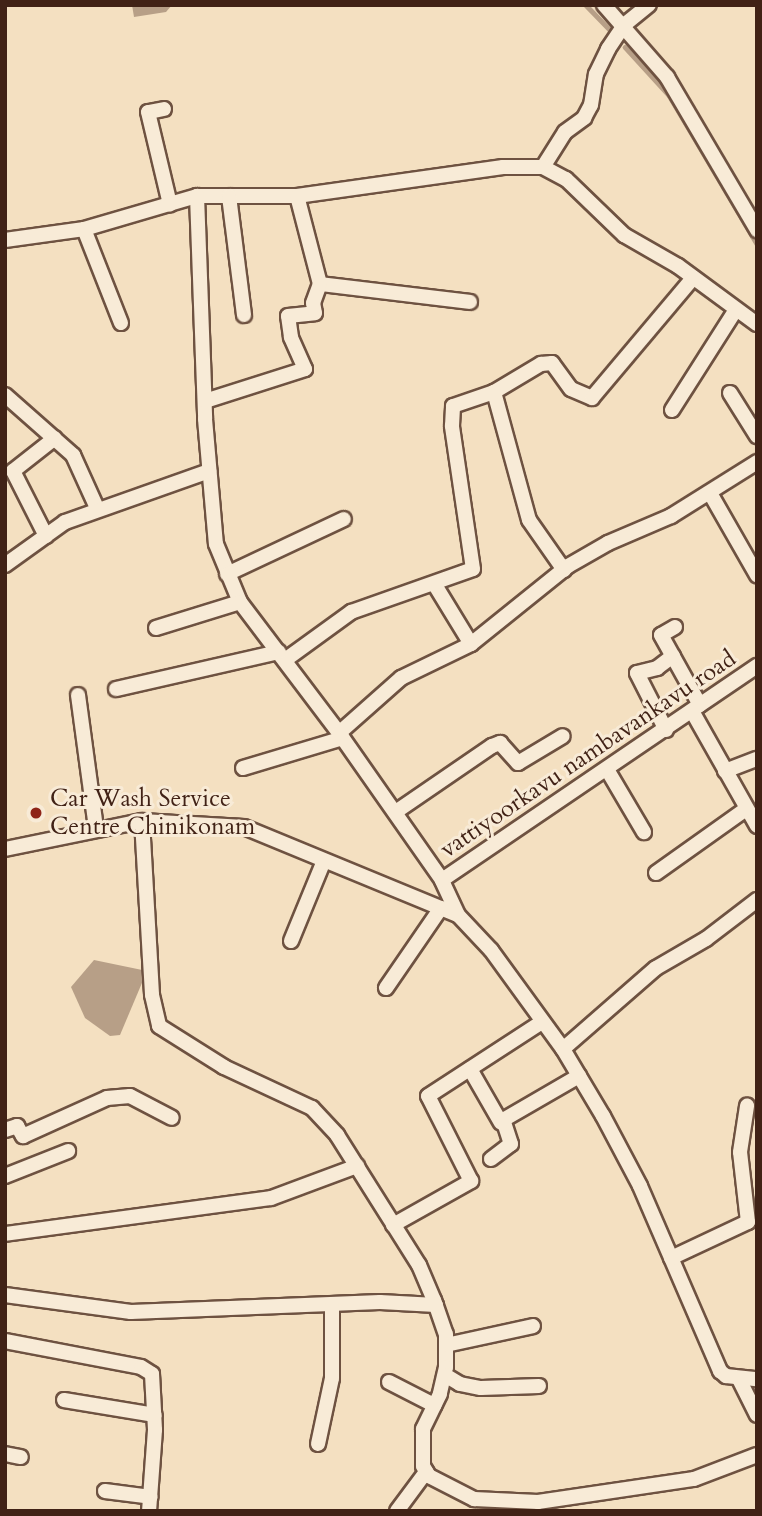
<!DOCTYPE html>
<style>
body{margin:0}
#map{position:relative;width:762px;height:1516px;overflow:hidden;background:#f4e0c1;font-family:Cardo,serif}
div>[style]{position:absolute}
[style*='--x']{left:calc(var(--x)*1px);top:calc(var(--y)*1px);width:calc(var(--w)*1px);rotate:calc(var(--a)*1deg)}
.water>*{inset:0;background:#b79f87}
.stream>*{height:4.5px;margin:-2.25px;padding:0 2.25px;transform-origin:2.25px;border-radius:2.25px;background:#b79f87}
.roads{filter:drop-shadow(2px 0 #6e5241) drop-shadow(-2px 0 #6e5241) drop-shadow(0 2px #6e5241) drop-shadow(0 -2px #6e5241)}
.minor>*{height:14px;margin:-7px;padding:0 7px;transform-origin:7px;border-radius:7px;background:#f8ebd7}
.dots>*{width:19px;height:19px;translate:-50% -50%;box-sizing:border-box;border:4px solid #f8ebd7;border-radius:50%}
span{translate:-50% -50%;white-space:nowrap;text-align:center;line-height:1.15;-webkit-text-stroke:6px #f8ebd7;paint-order:stroke}
.street-label{font-size:24px;color:#412216}
.poi-label{font-size:24px;color:#412216}
.left{translate:0 -50%;text-align:left}
.frame{position:absolute;inset:0;border:7px solid #412216;pointer-events:none}
</style>
<div id="map">
<div class="water">
<div style="clip-path:polygon(132px 5px,172px 5px,166px 12px,134px 17px)"></div>
<div style="clip-path:polygon(94px 960px,147px 971px,120px 1035px,110px 1036px,85px 1018px,71px 987px)"></div>
</div>
<div class="stream">
<div style="--x:586;--y:5;--w:33;--a:46"></div>
<div style="--x:625;--y:47;--w:65;--a:47.5"></div>
<div style="--x:669;--y:95;--w:173;--a:59.4"></div>
</div>
<div class="roads">
<div class="minor">
<div style="--x:604;--y:5;--w:96;--a:48.8"></div>
<div style="--x:667;--y:77;--w:178;--a:59.5"></div>
<div style="--x:164;--y:109;--w:16;--a:169"></div>
<div style="--x:148;--y:112;--w:95;--a:76.6"></div>
<div style="--x:543;--y:167;--w:41;--a:-57.8"></div>
<div style="--x:565;--y:132;--w:24;--a:-36"></div>
<div style="--x:584;--y:118;--w:15;--a:-62"></div>
<div style="--x:591;--y:105;--w:31;--a:-81"></div>
<div style="--x:596;--y:74;--w:28;--a:-64"></div>
<div style="--x:608;--y:49;--w:29;--a:-56"></div>
<div style="--x:624;--y:25;--w:32;--a:-39"></div>
<div style="--x:197;--y:196;--w:100;--a:0"></div>
<div style="--x:297;--y:196;--w:208;--a:-8"></div>
<div style="--x:503;--y:167;--w:40;--a:0"></div>
<div style="--x:543;--y:167;--w:26;--a:28"></div>
<div style="--x:566;--y:179;--w:81;--a:44"></div>
<div style="--x:624;--y:235;--w:62;--a:29.9"></div>
<div style="--x:678;--y:266;--w:98;--a:36.3"></div>
<div style="--x:229;--y:196;--w:120;--a:82.8"></div>
<div style="--x:84;--y:229;--w:101;--a:68.5"></div>
<div style="--x:5;--y:240;--w:80;--a:-7.9"></div>
<div style="--x:84;--y:229;--w:118;--a:-16.3"></div>
<div style="--x:197;--y:196;--w:223;--a:87.9"></div>
<div style="--x:205;--y:419;--w:125;--a:85"></div>
<div style="--x:216;--y:544;--w:63;--a:67.5"></div>
<div style="--x:240;--y:602;--w:164;--a:52.9"></div>
<div style="--x:320;--y:284;--w:151;--a:6.8"></div>
<div style="--x:730;--y:393;--w:51;--a:57.9"></div>
<div style="--x:5;--y:395;--w:91;--a:41.4"></div>
<div style="--x:73;--y:455;--w:58;--a:65.6"></div>
<div style="--x:205;--y:401;--w:105;--a:-17.7"></div>
<div style="--x:305;--y:369;--w:35;--a:-114"></div>
<div style="--x:291;--y:337;--w:21;--a:-98"></div>
<div style="--x:288;--y:316;--w:27;--a:-6"></div>
<div style="--x:315;--y:313;--w:10;--a:-101"></div>
<div style="--x:313;--y:303;--w:20;--a:-70"></div>
<div style="--x:320;--y:284;--w:91;--a:-104.6"></div>
<div style="--x:672;--y:410;--w:117;--a:-57.5"></div>
<div style="--x:710;--y:493;--w:95;--a:60.2"></div>
<div style="--x:46;--y:536;--w:73;--a:-116.9"></div>
<div style="--x:13;--y:471;--w:53;--a:-38.2"></div>
<div style="--x:5;--y:565;--w:74;--a:-35.6"></div>
<div style="--x:65;--y:522;--w:153;--a:-19.5"></div>
<div style="--x:564;--y:570;--w:61;--a:-125"></div>
<div style="--x:529;--y:520;--w:133;--a:-105.3"></div>
<div style="--x:494;--y:392;--w:55;--a:-30.8"></div>
<div style="--x:541;--y:364;--w:11;--a:-5"></div>
<div style="--x:552;--y:363;--w:32;--a:54"></div>
<div style="--x:571;--y:389;--w:23;--a:23"></div>
<div style="--x:592;--y:398;--w:157;--a:-49.9"></div>
<div style="--x:227;--y:574;--w:129;--a:-25.2"></div>
<div style="--x:435;--y:585;--w:69;--a:58.6"></div>
<div style="--x:675;--y:627;--w:16;--a:150"></div>
<div style="--x:661;--y:635;--w:80;--a:60.9"></div>
<div style="--x:156;--y:628;--w:88;--a:-17.2"></div>
<div style="--x:285;--y:660;--w:82;--a:-36"></div>
<div style="--x:351;--y:612;--w:129;--a:-19.4"></div>
<div style="--x:473;--y:569;--w:145;--a:-98.4"></div>
<div style="--x:452;--y:426;--w:20;--a:-87"></div>
<div style="--x:453;--y:406;--w:43;--a:-18.9"></div>
<div style="--x:116;--y:689;--w:167;--a:-12.8"></div>
<div style="--x:78;--y:695;--w:134;--a:82.3"></div>
<div style="--x:692;--y:711;--w:132;--a:60.5"></div>
<div style="--x:666;--y:730;--w:64;--a:-117"></div>
<div style="--x:637;--y:673;--w:21;--a:-14"></div>
<div style="--x:657;--y:668;--w:20;--a:-37"></div>
<div style="--x:243;--y:768;--w:104;--a:-16.7"></div>
<div style="--x:608;--y:771;--w:71;--a:59.5"></div>
<div style="--x:725;--y:771;--w:34;--a:-21"></div>
<div style="--x:397;--y:811;--w:115;--a:-34.4"></div>
<div style="--x:492;--y:746;--w:9;--a:-21"></div>
<div style="--x:500;--y:743;--w:27;--a:48"></div>
<div style="--x:518;--y:763;--w:52;--a:-31"></div>
<div style="--x:142;--y:821;--w:174;--a:86.7"></div>
<div style="--x:152;--y:995;--w:32;--a:77"></div>
<div style="--x:159;--y:1026;--w:77;--a:32.2"></div>
<div style="--x:224;--y:1067;--w:97;--a:25"></div>
<div style="--x:312;--y:1108;--w:37;--a:47"></div>
<div style="--x:337;--y:1135;--w:154;--a:57.8"></div>
<div style="--x:419;--y:1265;--w:38;--a:67"></div>
<div style="--x:434;--y:1300;--w:36;--a:71"></div>
<div style="--x:446;--y:1334;--w:33;--a:90"></div>
<div style="--x:446;--y:1367;--w:28;--a:103"></div>
<div style="--x:440;--y:1394;--w:39;--a:116"></div>
<div style="--x:423;--y:1429;--w:37;--a:90"></div>
<div style="--x:423;--y:1466;--w:12;--a:59"></div>
<div style="--x:429;--y:1476;--w:51;--a:27.1"></div>
<div style="--x:474;--y:1499;--w:64;--a:2.7"></div>
<div style="--x:538;--y:1502;--w:158;--a:-8.4"></div>
<div style="--x:694;--y:1479;--w:67;--a:-20.9"></div>
<div style="--x:5;--y:849;--w:140;--a:-11.6"></div>
<div style="--x:142;--y:821;--w:102;--a:3.4"></div>
<div style="--x:244;--y:827;--w:231;--a:22.4"></div>
<div style="--x:458;--y:915;--w:48;--a:46.7"></div>
<div style="--x:491;--y:950;--w:122;--a:54"></div>
<div style="--x:563;--y:1049;--w:78;--a:59.2"></div>
<div style="--x:603;--y:1116;--w:79;--a:62.1"></div>
<div style="--x:640;--y:1186;--w:202;--a:66.6"></div>
<div style="--x:720;--y:1371;--w:8;--a:40"></div>
<div style="--x:726;--y:1376;--w:31;--a:6"></div>
<div style="--x:656;--y:873;--w:110;--a:-35.4"></div>
<div style="--x:442;--y:880;--w:179;--a:-125"></div>
<div style="--x:339;--y:733;--w:83;--a:-41.6"></div>
<div style="--x:401;--y:678;--w:78;--a:-25.9"></div>
<div style="--x:471;--y:644;--w:124;--a:-38.8"></div>
<div style="--x:568;--y:566;--w:46;--a:-29.9"></div>
<div style="--x:608;--y:543;--w:69;--a:-23.2"></div>
<div style="--x:671;--y:516;--w:102;--a:-32.1"></div>
<div style="--x:458;--y:915;--w:38;--a:-115"></div>
<div style="--x:442;--y:880;--w:381;--a:-34.2"></div>
<div style="--x:291;--y:941;--w:84;--a:-67.7"></div>
<div style="--x:386;--y:988;--w:97;--a:-55.5"></div>
<div style="--x:563;--y:1049;--w:123;--a:-41.1"></div>
<div style="--x:656;--y:968;--w:58;--a:-30.1"></div>
<div style="--x:706;--y:939;--w:64;--a:-37.4"></div>
<div style="--x:470;--y:1069;--w:62;--a:60.1"></div>
<div style="--x:5;--y:1130;--w:13;--a:-18"></div>
<div style="--x:17;--y:1126;--w:12;--a:59"></div>
<div style="--x:23;--y:1136;--w:92;--a:-24.3"></div>
<div style="--x:107;--y:1098;--w:23;--a:-5"></div>
<div style="--x:130;--y:1096;--w:47;--a:27.6"></div>
<div style="--x:491;--y:1159;--w:25;--a:-37"></div>
<div style="--x:511;--y:1144;--w:25;--a:-108"></div>
<div style="--x:503;--y:1120;--w:88;--a:-30.1"></div>
<div style="--x:5;--y:1176;--w:68;--a:-21.6"></div>
<div style="--x:393;--y:1225;--w:90;--a:-29.4"></div>
<div style="--x:471;--y:1181;--w:95;--a:-116.8"></div>
<div style="--x:428;--y:1096;--w:136;--a:-33"></div>
<div style="--x:5;--y:1234;--w:268;--a:-7.7"></div>
<div style="--x:271;--y:1198;--w:92;--a:-20.4"></div>
<div style="--x:671;--y:1258;--w:85;--a:-25.1"></div>
<div style="--x:748;--y:1222;--w:70;--a:-96.5"></div>
<div style="--x:740;--y:1152;--w:47;--a:-81.3"></div>
<div style="--x:5;--y:1295;--w:127;--a:7.7"></div>
<div style="--x:131;--y:1312;--w:249;--a:-2.3"></div>
<div style="--x:380;--y:1302;--w:56;--a:3.1"></div>
<div style="--x:5;--y:1341;--w:138;--a:10.8"></div>
<div style="--x:141;--y:1367;--w:13;--a:32"></div>
<div style="--x:152;--y:1374;--w:56;--a:86.9"></div>
<div style="--x:155;--y:1430;--w:81;--a:94.2"></div>
<div style="--x:446;--y:1345;--w:89;--a:-12.3"></div>
<div style="--x:445;--y:1375;--w:17;--a:31"></div>
<div style="--x:460;--y:1384;--w:21;--a:11"></div>
<div style="--x:481;--y:1388;--w:58;--a:-2"></div>
<div style="--x:739;--y:1379;--w:40;--a:63.4"></div>
<div style="--x:389;--y:1382;--w:51;--a:27.1"></div>
<div style="--x:64;--y:1400;--w:92;--a:9.4"></div>
<div style="--x:318;--y:1444;--w:67;--a:-78"></div>
<div style="--x:332;--y:1378;--w:72;--a:-90"></div>
<div style="--x:5;--y:1454;--w:16;--a:11"></div>
<div style="--x:105;--y:1491;--w:46;--a:7.4"></div>
<div style="--x:397;--y:1511;--w:49;--a:-53.4"></div>
</div>
</div>
<div class="dots">
<div style="left:36px;top:813px;background:#8f2418"></div>
</div>
<div class="street-label">
<span style="left:588px;top:754px;rotate:-34deg">vattiyoorkavu nambavankavu road</span>
</div>
<div class="poi-label">
<span class="left" style="left:50px;top:813px">Car Wash Service<br>Centre Chinikonam</span>
</div>
<div class="frame"></div>
</div>
